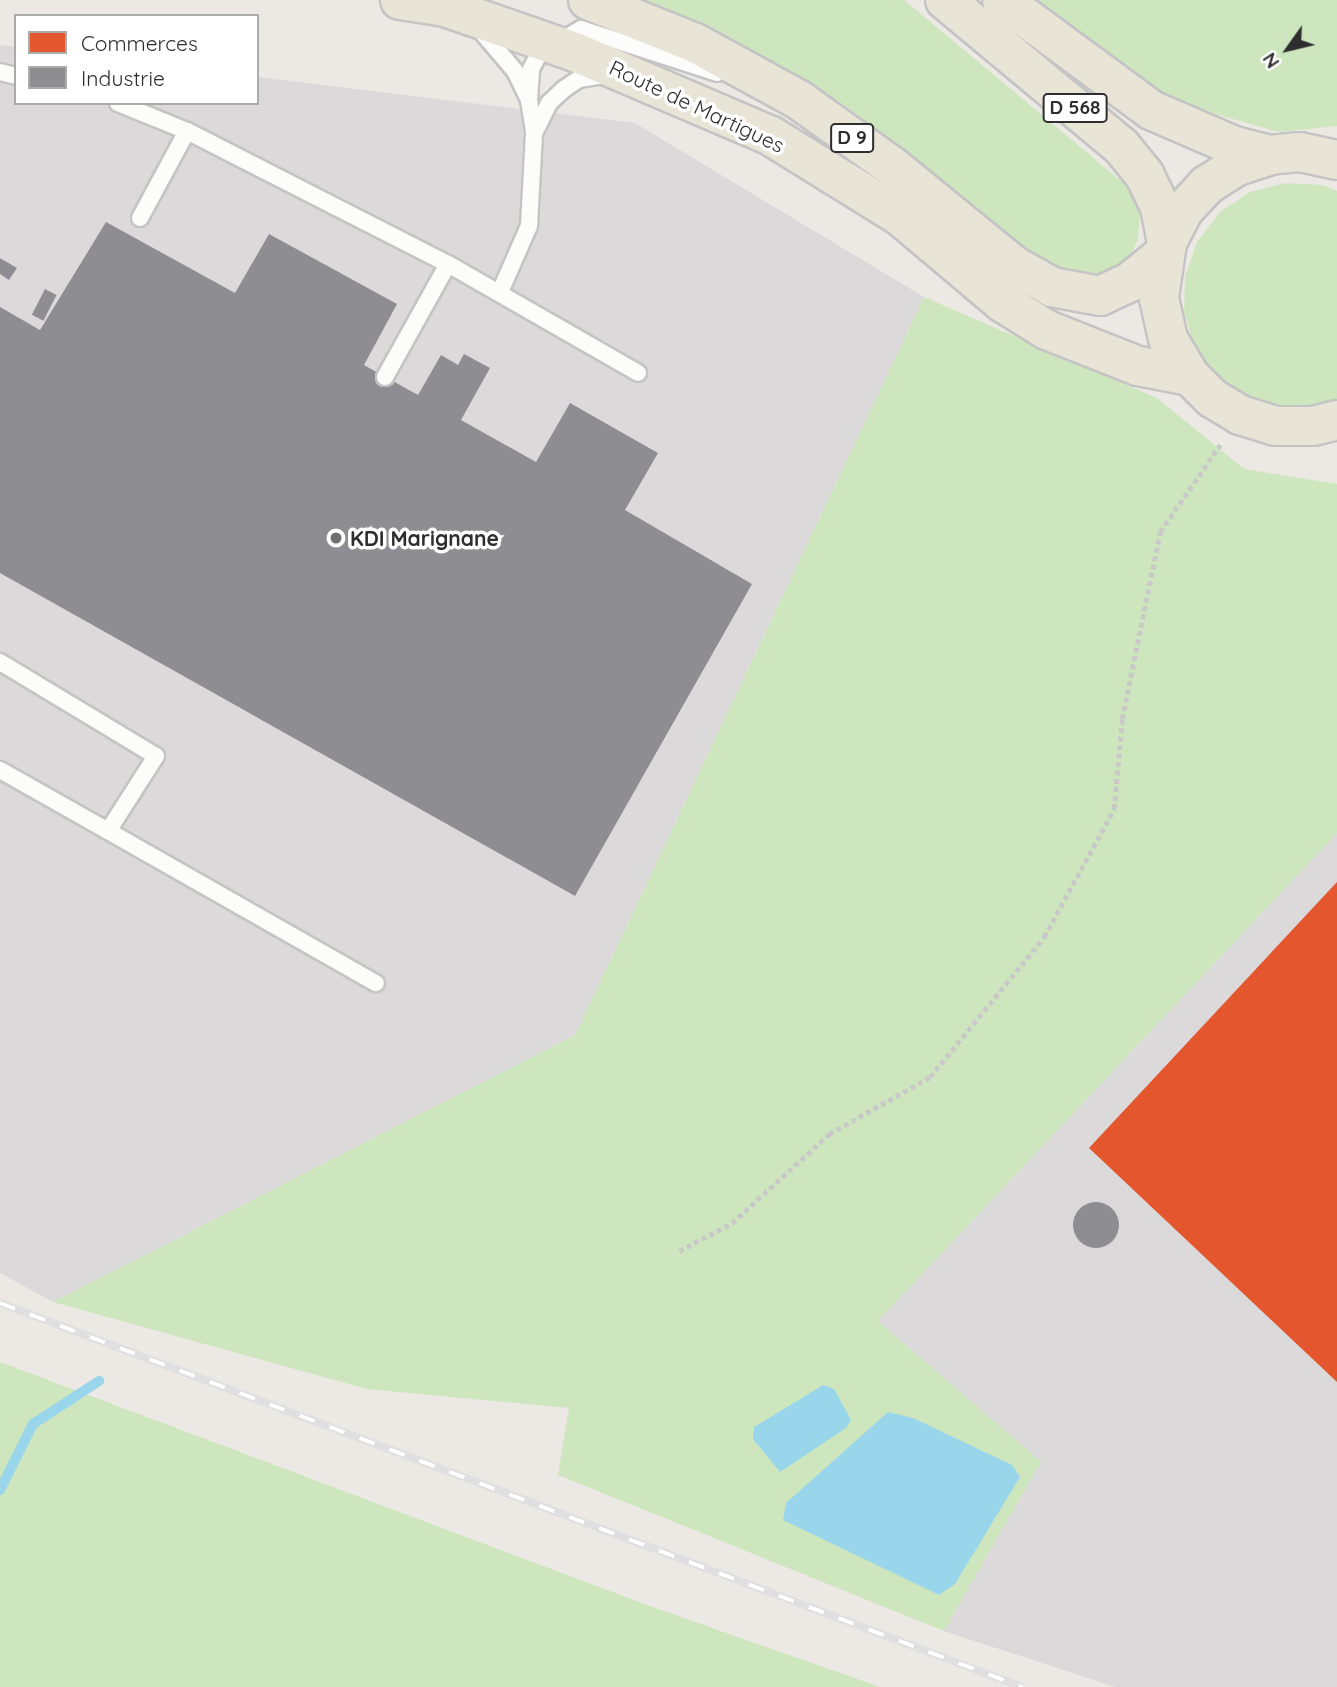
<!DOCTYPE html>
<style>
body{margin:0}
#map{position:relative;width:1337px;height:1687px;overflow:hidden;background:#ece8e4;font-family:Quicksand,sans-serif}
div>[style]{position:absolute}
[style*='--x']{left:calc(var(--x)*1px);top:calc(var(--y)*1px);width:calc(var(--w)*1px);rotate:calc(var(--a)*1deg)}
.industrial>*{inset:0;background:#dcd9db}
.green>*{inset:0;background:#cee6be}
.water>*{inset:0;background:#99d6ec}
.shops>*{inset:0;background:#e4572e}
.industry>*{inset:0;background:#8d8d92;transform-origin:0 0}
.round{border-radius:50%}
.stream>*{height:10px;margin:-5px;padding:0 5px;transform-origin:5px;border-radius:5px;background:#99d6ec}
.path>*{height:4.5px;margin-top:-2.25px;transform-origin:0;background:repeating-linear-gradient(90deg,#c9c9c8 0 5px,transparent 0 8.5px)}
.roads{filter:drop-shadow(2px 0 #c5c4c5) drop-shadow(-2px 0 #c5c4c5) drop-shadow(0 2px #c5c4c5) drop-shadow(0 -2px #c5c4c5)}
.lane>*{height:16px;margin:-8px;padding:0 8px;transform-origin:8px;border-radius:8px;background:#fcfcfb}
.primary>*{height:38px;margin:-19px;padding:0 19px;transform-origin:19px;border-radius:19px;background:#e8e4d6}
.rail>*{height:8px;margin-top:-4px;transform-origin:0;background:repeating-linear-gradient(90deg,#fff 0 16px,#dfdfe1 0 32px);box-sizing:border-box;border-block:2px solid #dfdfe1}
.dots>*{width:19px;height:19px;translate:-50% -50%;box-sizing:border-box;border:4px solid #fff;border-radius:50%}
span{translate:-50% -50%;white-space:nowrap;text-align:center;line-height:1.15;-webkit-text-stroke:7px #fff;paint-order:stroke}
.shield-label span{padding:2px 5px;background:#fff;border:2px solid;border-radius:5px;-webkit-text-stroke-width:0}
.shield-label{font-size:19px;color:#2e2e2e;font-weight:700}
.street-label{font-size:21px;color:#2e2e2e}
.poi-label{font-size:21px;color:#2e2e2e;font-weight:700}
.left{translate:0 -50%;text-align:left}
.legend{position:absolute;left:14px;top:14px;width:245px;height:91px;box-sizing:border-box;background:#fff;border:2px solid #ababab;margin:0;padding:9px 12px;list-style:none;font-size:21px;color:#2e2e2e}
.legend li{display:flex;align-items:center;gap:14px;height:35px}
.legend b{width:35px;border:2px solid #ababab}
.north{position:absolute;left:1253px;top:14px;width:70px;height:70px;-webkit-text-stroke:5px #fff;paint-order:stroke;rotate:236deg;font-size:19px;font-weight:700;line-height:28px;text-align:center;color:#2e2e2e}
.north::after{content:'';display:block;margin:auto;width:24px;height:32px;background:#2e2e2e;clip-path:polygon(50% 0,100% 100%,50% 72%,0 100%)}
</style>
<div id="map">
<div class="industrial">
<div style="clip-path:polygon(0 45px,16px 47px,16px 103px,257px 103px,257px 77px,635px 123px,924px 297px,575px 1035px,53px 1302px,0 1273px)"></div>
<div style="clip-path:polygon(1337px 833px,1337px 1687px,1115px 1687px,944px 1631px,1041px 1462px,878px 1321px)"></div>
</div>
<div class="green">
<div style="clip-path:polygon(628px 0,904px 0,1127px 186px,1140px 214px,1138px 239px,1128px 261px,1107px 275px,1080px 279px,1037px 259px,849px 108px,761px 56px)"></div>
<div style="clip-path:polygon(1030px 0,1337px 0,1337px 126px,1278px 132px,1171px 101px)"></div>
<div style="clip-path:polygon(1285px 183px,1322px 185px,1337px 191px,1337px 403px,1320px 409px,1281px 410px,1246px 399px,1216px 377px,1195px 348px,1184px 312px,1185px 276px,1197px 242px,1220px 212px,1250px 192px)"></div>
<div style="clip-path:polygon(924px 297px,1157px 398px,1244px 469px,1337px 484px,1337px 833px,878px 1321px,1041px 1462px,944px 1631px,558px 1475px,569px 1408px,367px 1389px,53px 1302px,575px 1035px)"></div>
<div style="clip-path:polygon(0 1362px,650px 1606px,880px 1687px,0 1687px)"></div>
</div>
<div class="water">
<div style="clip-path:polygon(823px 1385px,834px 1389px,851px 1420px,846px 1428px,780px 1472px,753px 1439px,754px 1427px)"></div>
<div style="clip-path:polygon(888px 1412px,913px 1418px,1012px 1465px,1020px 1477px,955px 1584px,939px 1595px,783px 1520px,786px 1503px)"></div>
</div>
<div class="shops">
<div style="clip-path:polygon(1337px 882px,1337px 1382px,1089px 1148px)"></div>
</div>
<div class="industry">
<div style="clip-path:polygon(106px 222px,235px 293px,269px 234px,397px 304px,364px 365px,418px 395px,441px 355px,458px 365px,464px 354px,490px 368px,461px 420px,536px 462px,570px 403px,658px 453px,625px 510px,752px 584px,575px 896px,0 573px,0 307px,40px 330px)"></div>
<div style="clip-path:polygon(0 258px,17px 268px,9px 280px,0 274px)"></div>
<div style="left:45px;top:289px;width:13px;height:29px;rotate:27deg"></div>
<div class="round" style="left:1073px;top:1202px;width:46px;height:46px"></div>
</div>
<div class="stream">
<div style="--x:0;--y:1490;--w:74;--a:-63.4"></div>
<div style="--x:33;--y:1424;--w:79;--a:-33.1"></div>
</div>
<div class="path">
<div style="--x:679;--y:1251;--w:60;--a:-27.8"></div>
<div style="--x:732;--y:1223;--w:132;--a:-42.5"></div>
<div style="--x:829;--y:1134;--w:116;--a:-29.4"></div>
<div style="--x:930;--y:1077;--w:181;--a:-50.8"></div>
<div style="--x:1044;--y:937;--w:146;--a:-61.3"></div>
<div style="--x:1114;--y:809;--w:90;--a:-84.9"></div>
<div style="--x:1122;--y:719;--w:191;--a:-78.5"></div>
<div style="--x:1160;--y:532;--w:106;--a:-55.4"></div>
</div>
<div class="roads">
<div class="lane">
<div style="--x:482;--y:32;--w:51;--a:49.8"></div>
<div style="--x:515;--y:71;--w:32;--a:64"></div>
<div style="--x:529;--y:100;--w:33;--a:81"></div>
<div style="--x:534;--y:133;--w:34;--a:-63"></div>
<div style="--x:549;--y:103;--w:21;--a:-43"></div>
<div style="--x:564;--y:89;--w:18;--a:-34"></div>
<div style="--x:579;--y:79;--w:26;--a:-9"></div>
<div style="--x:0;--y:72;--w:16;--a:14"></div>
<div style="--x:529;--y:100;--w:31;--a:-86"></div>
<div style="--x:531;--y:69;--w:17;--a:-62"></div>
<div style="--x:539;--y:54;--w:49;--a:-30.8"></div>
<div style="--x:581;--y:29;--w:143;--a:17.9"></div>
<div style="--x:118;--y:103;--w:74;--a:22.1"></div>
<div style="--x:187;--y:131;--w:293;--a:27"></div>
<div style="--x:448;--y:264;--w:219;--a:29.8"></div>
<div style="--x:140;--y:218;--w:99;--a:-61.6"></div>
<div style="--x:500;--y:292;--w:72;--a:-66.3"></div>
<div style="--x:529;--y:226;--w:93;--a:-86.9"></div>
<div style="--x:385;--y:377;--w:129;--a:-60.9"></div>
<div style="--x:0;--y:662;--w:182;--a:31.1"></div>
<div style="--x:156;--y:756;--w:89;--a:122.6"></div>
<div style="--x:108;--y:831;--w:124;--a:-150.5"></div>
<div style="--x:108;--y:831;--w:308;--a:29.6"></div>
</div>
<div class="primary">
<div style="--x:400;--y:0;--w:46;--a:8.8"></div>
<div style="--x:445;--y:7;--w:138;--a:19.1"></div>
<div style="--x:575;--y:52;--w:213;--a:23.2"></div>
<div style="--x:771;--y:136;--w:152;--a:31.8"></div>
<div style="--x:900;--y:216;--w:133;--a:40.1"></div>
<div style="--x:1002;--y:302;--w:53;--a:31.9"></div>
<div style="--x:1047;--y:330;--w:98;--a:21.6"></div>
<div style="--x:1138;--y:366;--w:53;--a:10.9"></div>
<div style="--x:588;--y:0;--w:115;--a:21.9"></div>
<div style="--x:695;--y:43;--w:119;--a:28.7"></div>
<div style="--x:799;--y:100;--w:115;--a:35.5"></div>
<div style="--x:893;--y:167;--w:155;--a:39.2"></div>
<div style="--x:1013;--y:265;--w:45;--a:29.4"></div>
<div style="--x:1052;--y:287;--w:49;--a:10.6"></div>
<div style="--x:1100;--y:296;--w:33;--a:-25"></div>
<div style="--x:1130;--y:282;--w:43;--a:-39.3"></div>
<div style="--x:945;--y:0;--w:229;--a:39.7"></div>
<div style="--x:1121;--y:146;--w:38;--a:51"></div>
<div style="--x:1145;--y:176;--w:34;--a:64"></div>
<div style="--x:1160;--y:207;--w:37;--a:79"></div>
<div style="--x:1002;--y:0;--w:185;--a:36.4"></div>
<div style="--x:1151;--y:110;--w:90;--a:23.4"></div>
<div style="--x:1234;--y:146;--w:38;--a:14"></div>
<div style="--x:1337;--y:160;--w:39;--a:-168"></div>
<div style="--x:1299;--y:152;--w:28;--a:174"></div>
<div style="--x:1271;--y:155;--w:36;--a:162"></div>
<div style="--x:1237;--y:166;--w:36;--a:148"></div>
<div style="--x:1207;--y:185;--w:35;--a:133"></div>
<div style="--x:1183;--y:211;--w:36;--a:117"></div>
<div style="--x:1167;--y:243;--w:56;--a:98.3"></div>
<div style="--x:1159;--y:298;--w:42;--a:77.6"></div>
<div style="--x:1168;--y:339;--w:43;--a:59.3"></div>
<div style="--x:1190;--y:376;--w:31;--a:45"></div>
<div style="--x:1212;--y:398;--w:33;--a:31"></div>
<div style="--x:1240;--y:415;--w:37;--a:17"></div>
<div style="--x:1275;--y:426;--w:38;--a:0"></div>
<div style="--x:1313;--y:426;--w:25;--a:-14"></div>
</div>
</div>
<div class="rail">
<div style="--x:0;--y:1303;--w:1092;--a:20.59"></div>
</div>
<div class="dots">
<div style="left:336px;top:538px;background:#706f6e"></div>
</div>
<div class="shield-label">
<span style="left:1075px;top:108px">D 568</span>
<span style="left:852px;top:138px">D 9</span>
</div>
<div class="street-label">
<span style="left:697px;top:106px;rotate:25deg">Route de Martigues</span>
</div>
<div class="poi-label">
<span class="left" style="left:350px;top:538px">KDI Marignane</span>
</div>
<ul class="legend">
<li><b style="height:19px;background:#e4572e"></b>Commerces</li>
<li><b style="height:19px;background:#8d8d92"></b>Industrie</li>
</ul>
<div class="north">N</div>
</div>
